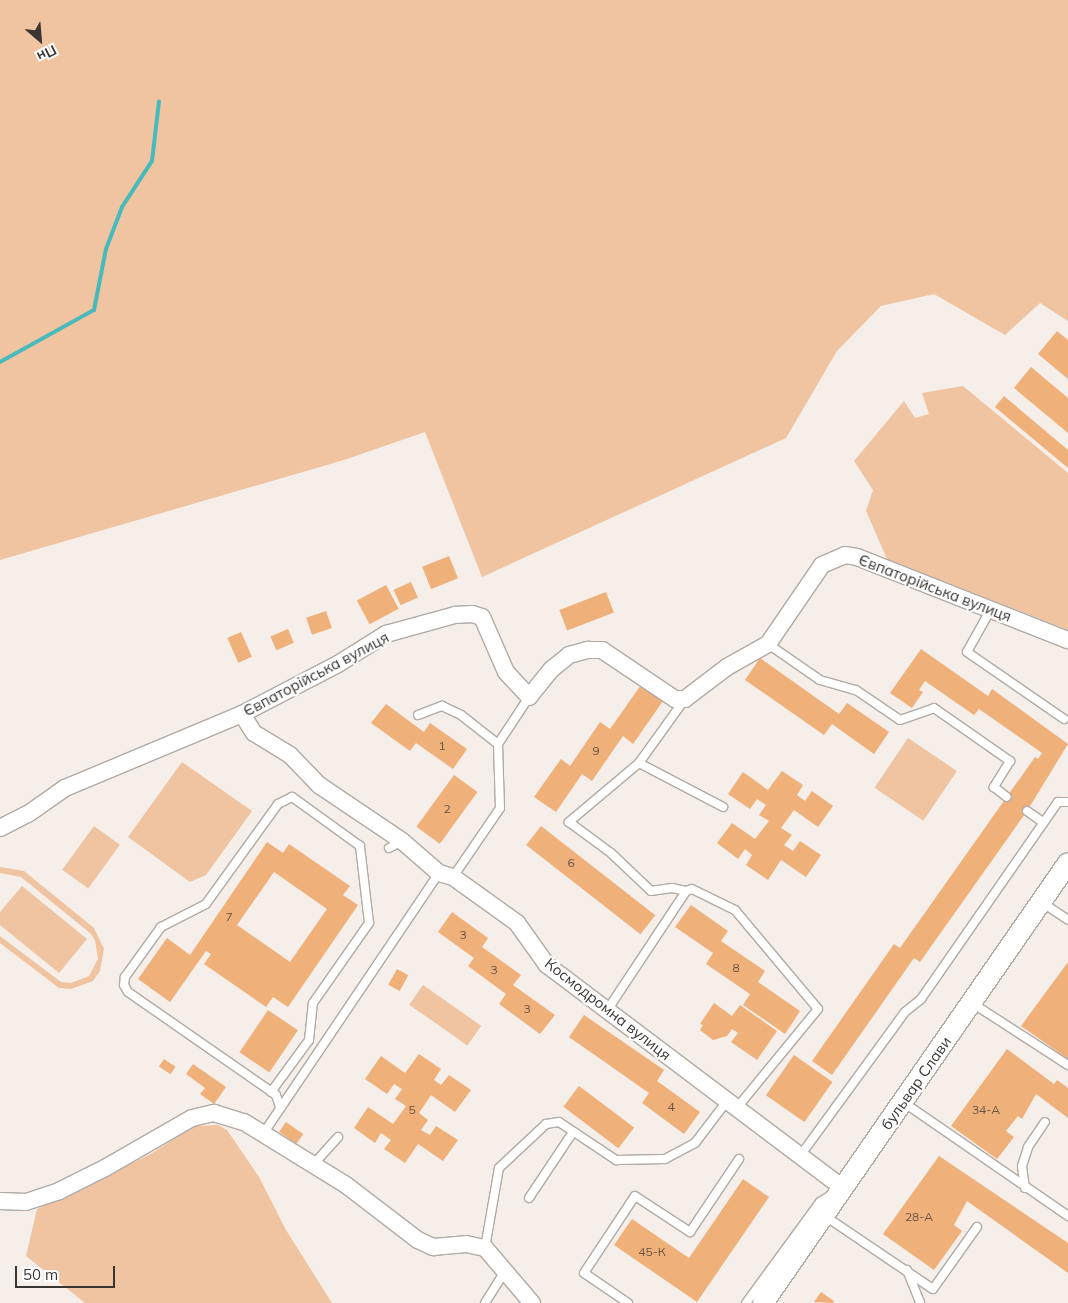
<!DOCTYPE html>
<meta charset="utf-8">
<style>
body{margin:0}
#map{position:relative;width:1068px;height:1303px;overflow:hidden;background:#f5eee9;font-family:Mulish,sans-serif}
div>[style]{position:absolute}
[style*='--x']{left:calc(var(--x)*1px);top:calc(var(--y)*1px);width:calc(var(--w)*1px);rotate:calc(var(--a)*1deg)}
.green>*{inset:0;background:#f0c4a0;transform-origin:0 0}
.stream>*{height:4px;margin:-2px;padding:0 2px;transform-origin:2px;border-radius:2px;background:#47babc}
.building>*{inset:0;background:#efb07a;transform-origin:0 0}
.roads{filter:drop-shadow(1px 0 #b1aaa5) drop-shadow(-1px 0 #b1aaa5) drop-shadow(0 1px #b1aaa5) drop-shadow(0 -1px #b1aaa5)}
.service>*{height:8px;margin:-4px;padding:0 4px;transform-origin:4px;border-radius:4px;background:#fff}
.minor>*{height:16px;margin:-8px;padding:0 8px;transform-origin:8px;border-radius:8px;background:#fff}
.tertiary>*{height:20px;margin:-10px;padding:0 10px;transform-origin:10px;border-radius:10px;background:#fff}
span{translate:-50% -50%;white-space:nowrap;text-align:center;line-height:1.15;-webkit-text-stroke:4px #fff;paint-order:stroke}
.number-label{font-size:12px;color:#665445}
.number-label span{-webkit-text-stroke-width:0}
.street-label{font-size:15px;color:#383533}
.north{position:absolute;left:15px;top:15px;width:50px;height:50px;-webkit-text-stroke:4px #fff;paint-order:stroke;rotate:153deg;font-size:14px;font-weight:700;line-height:20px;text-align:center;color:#383533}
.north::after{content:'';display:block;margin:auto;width:18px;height:22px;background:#383533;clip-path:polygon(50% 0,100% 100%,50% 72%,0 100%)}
.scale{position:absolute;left:15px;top:1266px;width:100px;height:22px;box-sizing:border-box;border:2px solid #383533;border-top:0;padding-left:6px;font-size:15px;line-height:18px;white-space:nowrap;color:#383533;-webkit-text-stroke:4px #fff;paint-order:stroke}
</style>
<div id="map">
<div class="green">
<div style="clip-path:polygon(0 0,1068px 0,1068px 321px,1040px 303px,1005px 335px,934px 294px,881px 306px,837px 351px,786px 438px,482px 577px,425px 432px,344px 460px,0 560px)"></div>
<div style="clip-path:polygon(963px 386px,1068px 473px,1068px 630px,887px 559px,866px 511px,873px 490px,854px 461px,904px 401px,915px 418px,929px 414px,922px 393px)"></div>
<div style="left:908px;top:738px;width:59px;height:60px;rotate:34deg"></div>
<div style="clip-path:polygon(182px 762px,252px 811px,206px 875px,190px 882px,128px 837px)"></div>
<div style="left:94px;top:826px;width:32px;height:54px;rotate:36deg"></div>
<div style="clip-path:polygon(0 867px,24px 871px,94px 928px,104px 949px,100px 971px,93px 981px,71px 989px,59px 988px,0 943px,0 936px,61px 982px,71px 983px,89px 976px,98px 959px,95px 940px,90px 933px,21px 877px,0 873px)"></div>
<div style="clip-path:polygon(22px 886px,87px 939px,59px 973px,0 925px,0 912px)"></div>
<div style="left:423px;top:985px;width:71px;height:24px;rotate:35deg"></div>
<div style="clip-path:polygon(218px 1125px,227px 1130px,259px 1177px,286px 1230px,332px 1303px,85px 1303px,26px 1256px,37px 1209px,149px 1155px,195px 1126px)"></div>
</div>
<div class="stream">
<div style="--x:0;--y:362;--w:107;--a:-29"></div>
<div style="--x:94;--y:310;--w:62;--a:-78.9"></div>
<div style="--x:106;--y:249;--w:45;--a:-69.1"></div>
<div style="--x:122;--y:207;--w:55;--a:-56.9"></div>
<div style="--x:152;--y:161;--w:60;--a:-83.3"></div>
</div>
<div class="building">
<div style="clip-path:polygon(1057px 331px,1068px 340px,1068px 379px,1038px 354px)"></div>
<div style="clip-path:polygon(1031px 367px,1068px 398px,1068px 433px,1014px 388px)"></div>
<div style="clip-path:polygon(1004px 396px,1068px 450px,1068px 468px,995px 407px)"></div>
<div style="left:449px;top:556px;width:24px;height:29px;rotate:68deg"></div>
<div style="left:411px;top:582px;width:17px;height:19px;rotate:66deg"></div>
<div style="left:386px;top:585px;width:27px;height:33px;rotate:62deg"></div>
<div style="left:606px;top:592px;width:22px;height:50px;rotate:69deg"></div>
<div style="left:326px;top:611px;width:18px;height:21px;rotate:71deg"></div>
<div style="left:288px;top:629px;width:15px;height:19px;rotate:67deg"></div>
<div style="left:241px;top:632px;width:27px;height:15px;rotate:66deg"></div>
<div style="clip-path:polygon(921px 649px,988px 696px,992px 689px,1068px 744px,1027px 811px,920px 962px,914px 958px,832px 1075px,812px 1061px,894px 944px,900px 948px,1035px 757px,1038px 759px,1042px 753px,979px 709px,974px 715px,925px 681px,919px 690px,923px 692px,912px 708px,890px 693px)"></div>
<div style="clip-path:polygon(760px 658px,839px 714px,847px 703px,889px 732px,874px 754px,832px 724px,824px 735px,745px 680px)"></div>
<div style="clip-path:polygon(641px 685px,663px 701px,633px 744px,623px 736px,592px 781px,582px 774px,556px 812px,534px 797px,561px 759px,570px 766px,600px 722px,610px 729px)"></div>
<div style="clip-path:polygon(386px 704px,424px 732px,430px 723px,467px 749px,453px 769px,416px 743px,410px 751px,371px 723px)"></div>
<div style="clip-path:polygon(782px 771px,803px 785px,797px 795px,805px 801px,812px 791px,833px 806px,818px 827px,794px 810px,781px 828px,792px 835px,784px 845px,793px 851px,800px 841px,821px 855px,806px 877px,781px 860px,768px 880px,746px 865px,752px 855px,745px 849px,738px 859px,717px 843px,732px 823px,755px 839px,769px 821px,759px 815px,766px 805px,757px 799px,750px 809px,728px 794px,743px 772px,768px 790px)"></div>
<div style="left:454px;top:775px;width:29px;height:64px;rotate:36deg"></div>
<div style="left:541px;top:826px;width:145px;height:24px;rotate:38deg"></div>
<div style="clip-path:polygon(evenodd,267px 842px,283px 853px,289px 844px,350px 886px,343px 895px,358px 905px,288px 1007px,273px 997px,266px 1007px,204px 964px,211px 954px,206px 951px,170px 1002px,138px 979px,167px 938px,190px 955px,267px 842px,274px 872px,327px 909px,290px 962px,237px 925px,274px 872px)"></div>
<div style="clip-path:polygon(691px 905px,728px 931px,721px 941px,765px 971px,758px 982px,800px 1011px,785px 1034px,743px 1005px,750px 994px,706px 964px,713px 953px,675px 927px)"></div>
<div style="clip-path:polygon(452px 912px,488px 938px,482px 947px,521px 975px,513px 985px,555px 1015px,540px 1034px,499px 1004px,506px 994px,468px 966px,474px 958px,438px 932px)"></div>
<div style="clip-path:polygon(1068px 962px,1068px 1059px,1021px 1026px)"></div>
<div style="left:397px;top:969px;width:13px;height:18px;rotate:29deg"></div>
<div style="clip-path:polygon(714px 1003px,732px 1016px,740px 1005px,777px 1031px,757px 1060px,731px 1042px,738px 1033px,732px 1029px,727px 1036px,713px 1040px,700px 1030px,703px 1025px,700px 1024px)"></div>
<div style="left:268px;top:1010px;width:36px;height:51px;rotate:34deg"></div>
<div style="clip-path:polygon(584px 1015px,664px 1070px,657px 1081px,700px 1112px,684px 1134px,642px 1103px,649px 1093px,569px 1037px)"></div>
<div style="clip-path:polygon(1007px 1049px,1054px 1084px,1057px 1080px,1068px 1088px,1068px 1118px,1036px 1094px,1022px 1119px,1018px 1116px,1006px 1131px,1014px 1137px,997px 1159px,951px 1126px)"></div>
<div style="clip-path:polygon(419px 1054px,441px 1069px,434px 1080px,441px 1085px,449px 1075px,471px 1090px,455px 1112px,431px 1095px,419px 1113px,428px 1120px,421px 1130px,430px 1135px,436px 1126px,458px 1140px,443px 1161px,418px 1144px,405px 1163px,384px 1149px,391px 1140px,381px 1133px,375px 1143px,354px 1128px,368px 1107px,393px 1124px,406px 1106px,395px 1099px,402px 1089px,394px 1084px,387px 1094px,365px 1079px,381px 1056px,405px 1073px)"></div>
<div style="left:794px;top:1055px;width:47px;height:49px;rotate:35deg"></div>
<div style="left:164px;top:1059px;width:14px;height:9px;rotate:34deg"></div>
<div style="clip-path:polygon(193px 1064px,226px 1087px,214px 1104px,200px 1094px,205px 1088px,186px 1074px)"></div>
<div style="left:579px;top:1086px;width:69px;height:26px;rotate:37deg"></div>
<div style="left:286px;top:1122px;width:21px;height:12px;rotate:35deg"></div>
<div style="clip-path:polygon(939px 1156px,1068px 1243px,1068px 1273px,967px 1201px,954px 1225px,962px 1231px,934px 1270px,883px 1234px)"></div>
<div style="clip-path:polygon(743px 1179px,769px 1197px,697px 1302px,614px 1245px,632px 1219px,689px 1258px)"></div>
<div style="clip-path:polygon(821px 1292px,834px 1301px,833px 1303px,814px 1302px)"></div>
</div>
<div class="roads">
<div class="service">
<div style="--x:991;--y:609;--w:49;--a:119.2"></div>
<div style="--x:967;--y:652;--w:118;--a:34.6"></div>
<div style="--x:768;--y:644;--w:63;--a:34.7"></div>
<div style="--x:820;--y:680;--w:37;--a:16"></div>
<div style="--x:856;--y:690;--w:53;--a:34.3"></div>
<div style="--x:900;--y:720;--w:36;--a:-19"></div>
<div style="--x:934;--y:708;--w:93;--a:34.9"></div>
<div style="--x:1010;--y:761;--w:31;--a:122"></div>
<div style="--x:994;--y:787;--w:16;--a:38"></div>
<div style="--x:685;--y:699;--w:79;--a:125.7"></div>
<div style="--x:639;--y:763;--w:92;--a:139.9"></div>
<div style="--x:569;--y:822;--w:52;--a:36.4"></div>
<div style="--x:611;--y:853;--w:55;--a:43.5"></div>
<div style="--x:651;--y:891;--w:21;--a:-8"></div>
<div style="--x:672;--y:888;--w:14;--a:12"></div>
<div style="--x:418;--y:715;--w:26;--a:-21"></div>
<div style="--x:442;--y:706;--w:21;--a:25"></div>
<div style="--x:461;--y:715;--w:47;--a:38.1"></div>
<div style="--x:639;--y:763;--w:95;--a:27.6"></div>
<div style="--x:1027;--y:811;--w:19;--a:35"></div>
<div style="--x:389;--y:848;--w:15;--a:-28"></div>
<div style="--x:453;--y:877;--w:83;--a:-55.7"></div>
<div style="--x:500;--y:808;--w:64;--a:-91.8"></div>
<div style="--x:498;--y:744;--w:56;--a:-56.6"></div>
<div style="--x:1043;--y:903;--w:30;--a:34"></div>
<div style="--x:972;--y:1003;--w:114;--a:32.9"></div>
<div style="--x:608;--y:1009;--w:141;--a:-56.5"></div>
<div style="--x:686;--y:891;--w:6;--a:-18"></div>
<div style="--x:692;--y:889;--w:48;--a:26"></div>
<div style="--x:735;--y:910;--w:129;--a:50"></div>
<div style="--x:818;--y:1009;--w:129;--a:129.4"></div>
<div style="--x:271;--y:1092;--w:64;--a:-53.8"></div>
<div style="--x:309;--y:1040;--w:37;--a:-84"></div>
<div style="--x:313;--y:1003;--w:98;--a:-55"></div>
<div style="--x:369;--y:923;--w:78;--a:-96.7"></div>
<div style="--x:360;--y:846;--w:84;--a:-144.2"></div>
<div style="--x:292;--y:797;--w:16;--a:153"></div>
<div style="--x:278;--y:804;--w:123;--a:125.8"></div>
<div style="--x:206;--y:904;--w:51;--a:152.9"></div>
<div style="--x:161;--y:927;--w:62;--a:125.8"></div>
<div style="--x:125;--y:977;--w:8;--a:97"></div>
<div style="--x:124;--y:985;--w:8;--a:60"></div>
<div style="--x:128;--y:992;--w:180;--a:34.8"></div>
<div style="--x:276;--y:1095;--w:13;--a:72"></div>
<div style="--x:903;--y:1102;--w:201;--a:34.6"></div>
<div style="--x:263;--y:1134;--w:315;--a:-56"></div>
<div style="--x:800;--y:1156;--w:178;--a:-53.9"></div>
<div style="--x:905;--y:1012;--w:21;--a:-39"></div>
<div style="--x:921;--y:999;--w:240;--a:-55.2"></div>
<div style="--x:1058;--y:802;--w:10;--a:0"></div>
<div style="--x:312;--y:1166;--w:39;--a:-48"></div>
<div style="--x:1025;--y:1188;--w:22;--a:-98"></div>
<div style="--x:1022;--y:1166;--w:20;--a:-72"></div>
<div style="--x:1028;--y:1147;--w:30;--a:-56"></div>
<div style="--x:529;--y:1198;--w:79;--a:-56.3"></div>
<div style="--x:825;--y:1216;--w:130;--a:34.1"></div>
<div style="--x:933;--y:1289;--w:76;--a:-54.6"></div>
<div style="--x:485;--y:1248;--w:81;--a:-80.1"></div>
<div style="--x:499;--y:1168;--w:64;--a:-43.1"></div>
<div style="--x:546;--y:1124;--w:13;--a:-9"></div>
<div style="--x:559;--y:1122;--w:69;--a:33.7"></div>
<div style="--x:616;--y:1160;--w:49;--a:-1.2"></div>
<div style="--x:665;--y:1159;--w:34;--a:-28"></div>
<div style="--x:695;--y:1143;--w:53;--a:-52.7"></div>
<div style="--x:907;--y:1270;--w:35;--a:68"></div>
<div style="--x:485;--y:1303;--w:38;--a:-58"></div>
<div style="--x:628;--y:1303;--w:53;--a:-145.7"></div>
<div style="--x:584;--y:1273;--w:92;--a:-56.5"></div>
<div style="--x:635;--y:1196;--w:66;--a:33.2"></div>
<div style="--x:690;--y:1232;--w:88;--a:-56.1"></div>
<div style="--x:746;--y:1303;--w:125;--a:-53.8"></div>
<div style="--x:820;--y:1202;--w:9;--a:-32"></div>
</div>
<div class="minor">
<div style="--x:242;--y:714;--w:22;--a:58"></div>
<div style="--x:254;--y:733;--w:42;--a:31.4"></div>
<div style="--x:290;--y:755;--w:42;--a:46"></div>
<div style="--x:319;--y:785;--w:100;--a:34"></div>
<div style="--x:402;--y:841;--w:49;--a:40.9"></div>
<div style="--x:439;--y:873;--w:15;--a:16"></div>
<div style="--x:453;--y:877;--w:79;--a:35.7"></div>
<div style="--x:517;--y:923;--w:52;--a:54.5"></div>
<div style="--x:547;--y:965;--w:371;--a:37"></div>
<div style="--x:0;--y:828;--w:31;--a:-27"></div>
<div style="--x:28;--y:814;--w:45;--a:-35.1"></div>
<div style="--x:65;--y:788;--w:192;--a:-22.7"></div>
<div style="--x:242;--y:714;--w:108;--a:-27.5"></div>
<div style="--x:338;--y:664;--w:57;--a:-32"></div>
<div style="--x:386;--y:634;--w:72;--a:-15.4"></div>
<div style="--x:455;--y:615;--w:17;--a:-3"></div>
<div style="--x:472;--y:614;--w:10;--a:17"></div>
<div style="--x:482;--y:617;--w:60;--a:66.4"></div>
<div style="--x:506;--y:672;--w:34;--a:47"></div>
<div style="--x:529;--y:697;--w:36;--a:-51"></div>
<div style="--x:552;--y:669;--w:22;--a:-39"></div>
<div style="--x:569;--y:655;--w:20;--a:-15"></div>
<div style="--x:588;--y:650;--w:14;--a:0"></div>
<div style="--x:602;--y:650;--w:88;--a:33.9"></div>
<div style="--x:675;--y:699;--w:10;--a:0"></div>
<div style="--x:685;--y:699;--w:53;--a:-37.3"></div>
<div style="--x:727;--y:667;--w:47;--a:-29.3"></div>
<div style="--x:768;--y:644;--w:96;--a:-55.6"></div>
<div style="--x:822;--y:565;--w:25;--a:-23"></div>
<div style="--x:845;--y:555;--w:12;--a:9"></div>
<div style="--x:857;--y:557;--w:227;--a:21.5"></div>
<div style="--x:0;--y:1201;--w:26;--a:2"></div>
<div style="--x:26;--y:1202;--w:35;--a:-18"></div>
<div style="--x:59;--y:1191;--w:51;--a:-26.6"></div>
<div style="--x:105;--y:1168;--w:100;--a:-29.9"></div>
<div style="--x:192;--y:1118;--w:23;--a:-13"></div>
<div style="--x:214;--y:1113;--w:31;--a:17"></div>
<div style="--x:244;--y:1122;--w:120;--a:31.7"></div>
<div style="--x:346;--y:1185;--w:91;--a:37.4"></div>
<div style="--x:418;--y:1240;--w:17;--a:25"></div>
<div style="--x:433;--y:1247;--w:33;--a:-5"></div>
<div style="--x:466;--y:1244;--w:19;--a:12"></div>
<div style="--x:485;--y:1248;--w:72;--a:49.5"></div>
</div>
<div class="tertiary">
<div style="--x:763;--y:1303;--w:535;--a:-55.27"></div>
</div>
</div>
<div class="number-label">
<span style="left:442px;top:746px">1</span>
<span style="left:596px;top:751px">9</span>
<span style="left:447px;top:809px">2</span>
<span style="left:571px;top:863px">6</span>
<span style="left:229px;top:917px">7</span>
<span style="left:463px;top:935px">3</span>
<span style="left:736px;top:968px">8</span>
<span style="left:494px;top:970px">3</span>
<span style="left:527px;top:1009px">3</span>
<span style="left:671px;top:1107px">4</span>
<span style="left:412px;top:1110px">5</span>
<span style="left:986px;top:1110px">34-А</span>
<span style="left:919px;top:1217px">28-А</span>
<span style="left:652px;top:1252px">45-К</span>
</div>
<div class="street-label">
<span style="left:935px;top:588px;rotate:21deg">Євпаторійська вулиця</span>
<span style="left:316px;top:674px;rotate:-28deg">Євпаторійська вулиця</span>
<span style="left:608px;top:1009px;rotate:38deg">Космодромна вулиця</span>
<span style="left:916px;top:1083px;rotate:-55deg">бульвар Слави</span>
</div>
<div class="north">Пн</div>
<div class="scale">50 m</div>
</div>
